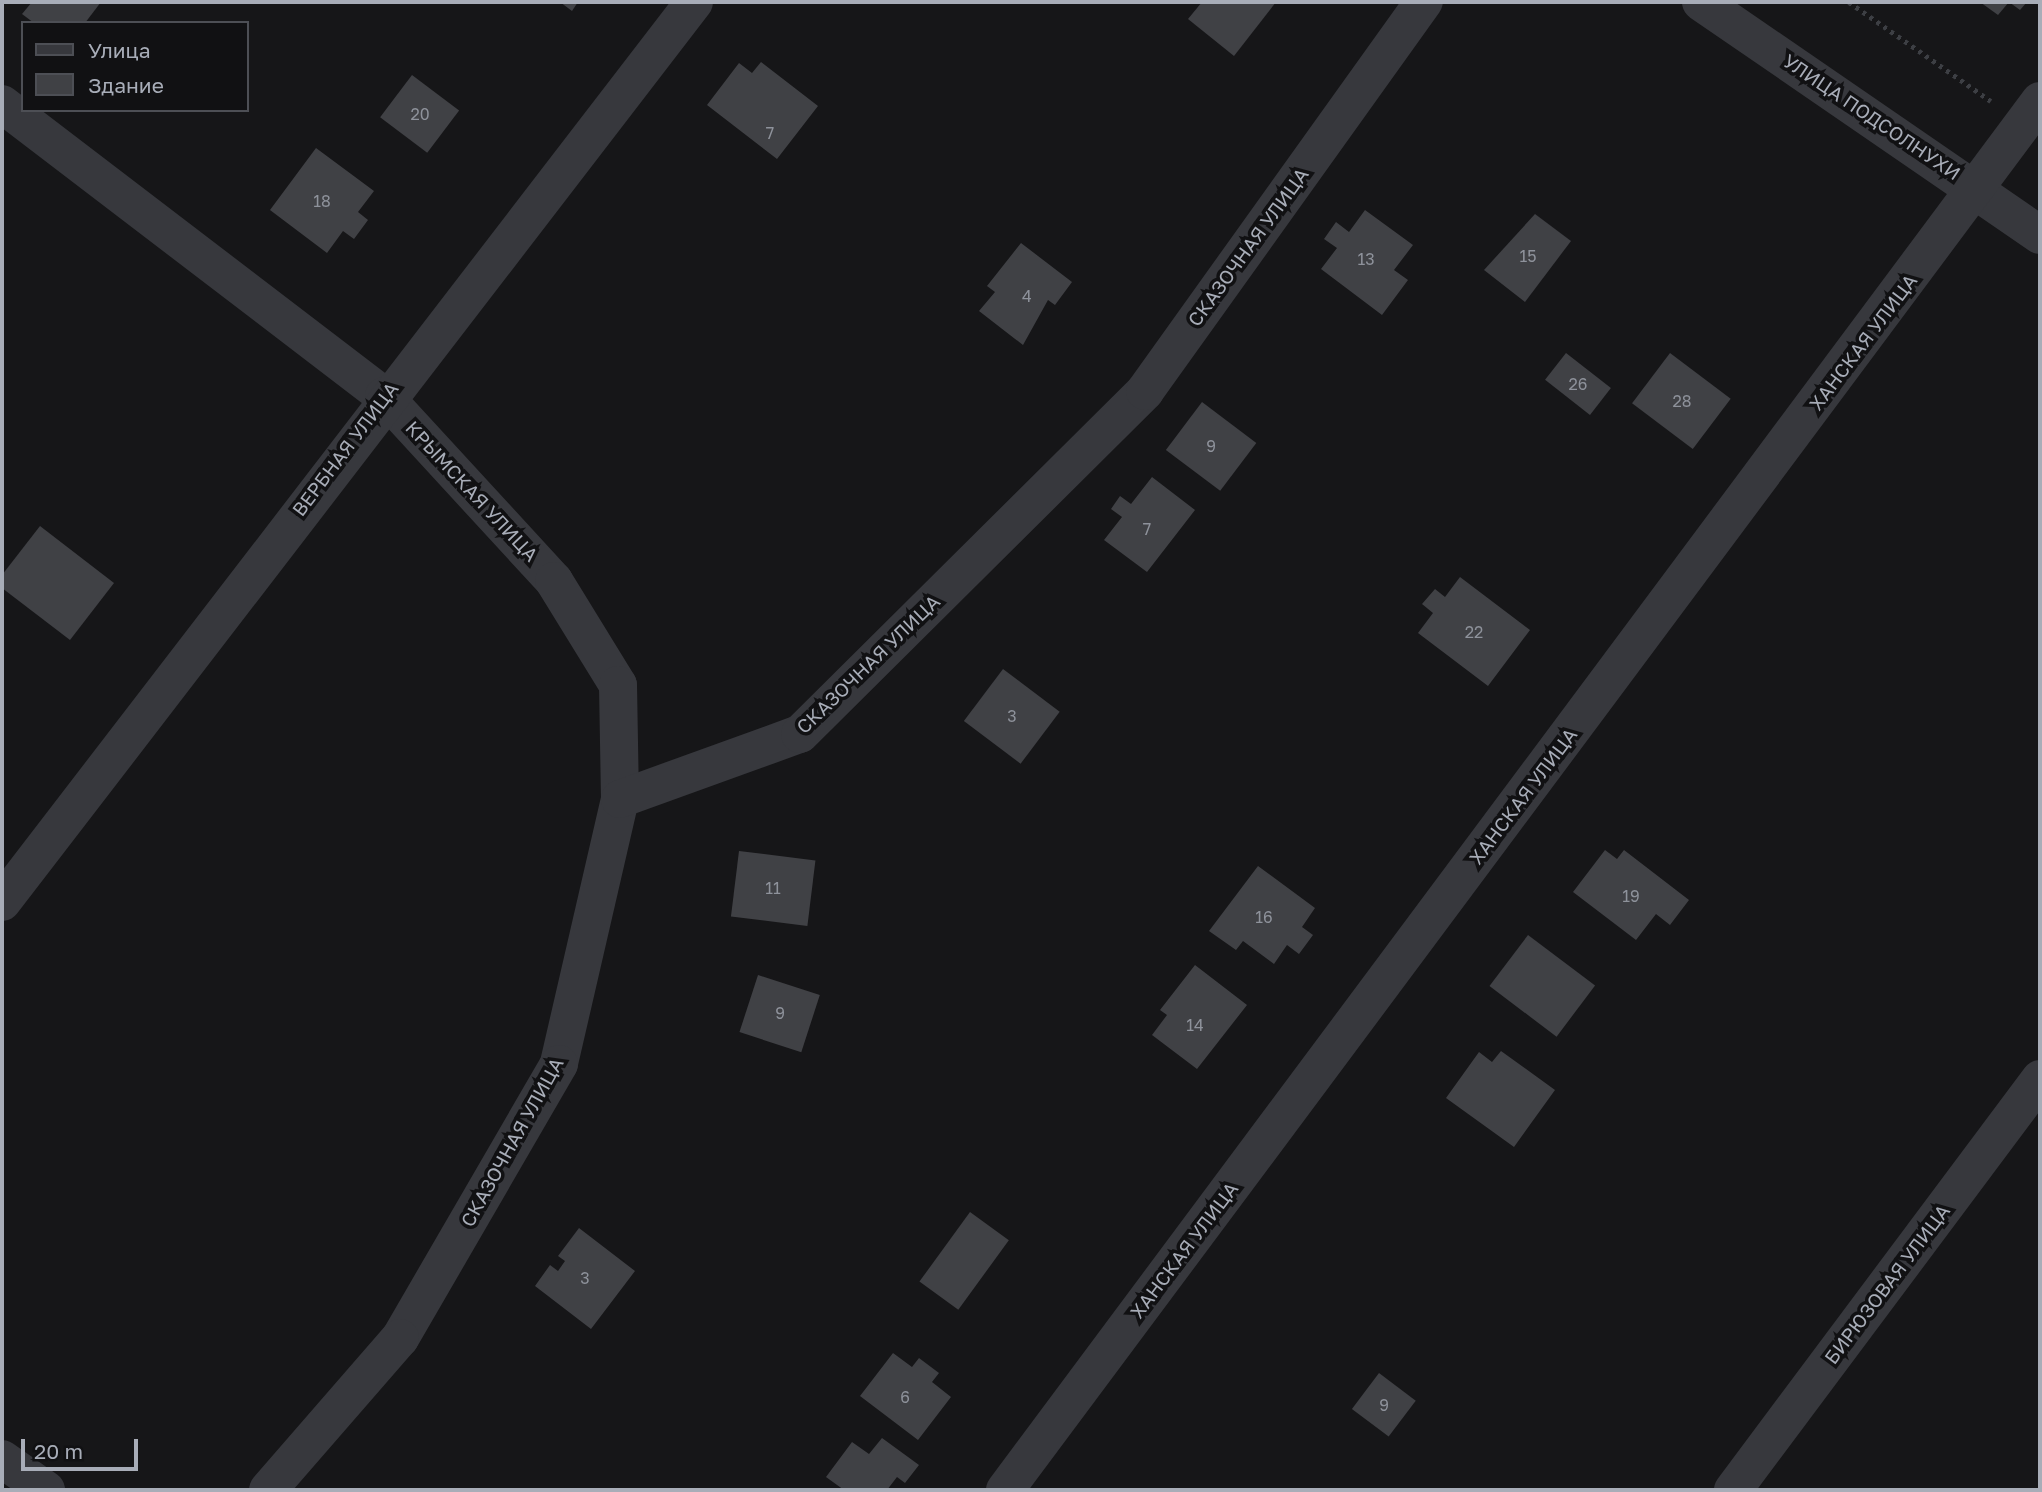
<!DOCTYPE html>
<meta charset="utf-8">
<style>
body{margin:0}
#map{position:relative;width:2042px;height:1492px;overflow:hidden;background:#161618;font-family:"Golos Text",sans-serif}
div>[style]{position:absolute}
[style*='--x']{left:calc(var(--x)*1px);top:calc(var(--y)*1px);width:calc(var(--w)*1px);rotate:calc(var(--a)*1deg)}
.building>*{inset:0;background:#404145;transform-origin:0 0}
.path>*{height:4.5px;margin-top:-2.25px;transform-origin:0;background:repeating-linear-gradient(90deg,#3d3f44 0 3.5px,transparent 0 8.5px)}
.minor>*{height:38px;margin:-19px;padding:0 19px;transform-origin:19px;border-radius:19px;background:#37383d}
span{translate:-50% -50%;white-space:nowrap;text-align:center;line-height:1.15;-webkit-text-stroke:7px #111113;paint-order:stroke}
.number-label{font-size:16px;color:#8e929b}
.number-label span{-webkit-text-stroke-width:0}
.street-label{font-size:19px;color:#a8adb8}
.frame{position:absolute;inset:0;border:4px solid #a8adb8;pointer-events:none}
.legend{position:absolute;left:21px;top:21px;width:228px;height:91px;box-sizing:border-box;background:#111113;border:2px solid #4d4f55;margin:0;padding:9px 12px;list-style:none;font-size:21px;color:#a8adb8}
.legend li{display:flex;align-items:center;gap:14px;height:35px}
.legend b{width:35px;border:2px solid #4d4f55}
.scale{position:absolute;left:21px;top:1439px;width:117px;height:32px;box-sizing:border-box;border:4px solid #a8adb8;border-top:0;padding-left:9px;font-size:21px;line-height:24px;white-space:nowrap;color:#a8adb8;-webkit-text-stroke:5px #111113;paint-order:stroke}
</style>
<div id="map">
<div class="building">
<div style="clip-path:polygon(32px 2px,101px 2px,85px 23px,34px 23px,22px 14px)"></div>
<div style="clip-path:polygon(560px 2px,578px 2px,572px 11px)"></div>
<div style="clip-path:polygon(1202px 2px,1276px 2px,1234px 56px,1188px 19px)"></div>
<div style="clip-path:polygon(1980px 2px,2009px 2px,1998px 15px)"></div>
<div style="clip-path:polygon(2009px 2px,2027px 2px,2020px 10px)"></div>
<div style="clip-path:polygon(761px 62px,818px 106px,777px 159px,707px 105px,739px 63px,752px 73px)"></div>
<div style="left:412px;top:75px;width:59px;height:53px;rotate:37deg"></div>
<div style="clip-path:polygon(316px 148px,374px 191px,358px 212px,368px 220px,354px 239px,343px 231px,327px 253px,270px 210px)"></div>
<div style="clip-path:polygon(1365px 210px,1413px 245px,1394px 270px,1408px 280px,1382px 315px,1321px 269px,1337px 248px,1324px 239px,1336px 222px,1349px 232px)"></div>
<div style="clip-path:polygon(1535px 214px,1571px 241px,1525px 302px,1484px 270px)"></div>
<div style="clip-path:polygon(1021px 243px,1072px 282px,1055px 305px,1048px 300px,1023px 345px,979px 311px,995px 292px,987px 286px)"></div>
<div style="left:1566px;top:353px;width:57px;height:34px;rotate:38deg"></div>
<div style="left:1670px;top:353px;width:76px;height:63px;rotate:37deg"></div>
<div style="left:1202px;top:402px;width:68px;height:60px;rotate:37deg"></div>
<div style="clip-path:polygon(1152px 477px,1195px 510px,1147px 572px,1104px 540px,1122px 517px,1111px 509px,1120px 496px,1131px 504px)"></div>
<div style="clip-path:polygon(40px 526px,114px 583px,70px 640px,2px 588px,2px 575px)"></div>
<div style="clip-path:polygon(1460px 577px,1530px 630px,1488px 686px,1418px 633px,1433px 613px,1422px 604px,1435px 589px,1445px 597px)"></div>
<div style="left:1003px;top:669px;width:71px;height:65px;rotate:37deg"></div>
<div style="clip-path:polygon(1605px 850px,1617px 859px,1624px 850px,1689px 900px,1670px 925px,1656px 914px,1636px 940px,1573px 892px)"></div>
<div style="left:739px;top:851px;width:77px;height:66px;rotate:7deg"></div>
<div style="clip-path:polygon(1258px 866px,1315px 908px,1302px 927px,1313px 935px,1299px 954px,1287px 945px,1274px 964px,1243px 941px,1236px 950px,1209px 931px)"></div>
<div style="left:1528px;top:935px;width:84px;height:64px;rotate:37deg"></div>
<div style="clip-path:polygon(1195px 965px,1247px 1005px,1197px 1069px,1152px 1035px,1167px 1015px,1160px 1010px)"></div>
<div style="left:758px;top:975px;width:65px;height:60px;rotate:18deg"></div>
<div style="clip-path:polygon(1501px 1051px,1555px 1090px,1514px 1147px,1446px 1098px,1479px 1052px,1492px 1062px)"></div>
<div style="left:970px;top:1212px;width:48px;height:86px;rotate:36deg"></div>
<div style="clip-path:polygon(579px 1228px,635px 1271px,591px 1329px,535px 1286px,550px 1265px,558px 1271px,565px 1261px,558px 1256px)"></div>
<div style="clip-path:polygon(893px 1353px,912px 1367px,919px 1358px,939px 1373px,932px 1382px,951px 1397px,918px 1440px,860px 1396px)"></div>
<div style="left:1379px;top:1373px;width:46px;height:45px;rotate:37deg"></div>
<div style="clip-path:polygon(882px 1438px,919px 1465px,905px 1483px,897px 1477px,887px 1490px,844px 1490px,826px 1477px,852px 1442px,869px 1454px)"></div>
</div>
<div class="path">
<div style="--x:1849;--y:2;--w:173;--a:34.9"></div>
</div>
<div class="minor">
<div style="--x:1701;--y:2;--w:411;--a:34.5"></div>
<div style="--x:2;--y:104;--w:481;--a:37.4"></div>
<div style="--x:384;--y:396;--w:251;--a:47.4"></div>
<div style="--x:554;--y:581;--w:122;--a:58.4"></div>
<div style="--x:618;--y:685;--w:114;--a:89"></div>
<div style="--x:620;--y:799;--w:272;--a:103"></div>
<div style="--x:559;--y:1064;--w:317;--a:120.1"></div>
<div style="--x:400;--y:1338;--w:201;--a:131"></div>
<div style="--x:620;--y:799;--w:191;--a:-19.9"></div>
<div style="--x:800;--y:734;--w:486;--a:-44.8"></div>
<div style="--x:1145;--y:391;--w:479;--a:-54.4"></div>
<div style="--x:2;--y:902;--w:1135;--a:-52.44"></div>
<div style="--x:2;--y:1459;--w:54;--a:35.2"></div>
<div style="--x:1005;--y:1490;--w:1732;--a:-53.31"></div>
<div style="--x:1733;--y:1490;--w:513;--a:-53.24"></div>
</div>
<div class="number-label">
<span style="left:420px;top:114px">20</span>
<span style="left:770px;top:133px">7</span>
<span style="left:322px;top:201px">18</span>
<span style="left:1528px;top:256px">15</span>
<span style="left:1366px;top:259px">13</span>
<span style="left:1027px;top:296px">4</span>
<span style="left:1578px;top:384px">26</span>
<span style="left:1682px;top:401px">28</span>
<span style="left:1211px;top:446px">9</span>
<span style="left:1147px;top:529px">7</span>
<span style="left:1474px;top:632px">22</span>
<span style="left:1012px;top:716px">3</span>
<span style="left:773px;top:888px">11</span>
<span style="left:1631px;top:896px">19</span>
<span style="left:1264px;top:917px">16</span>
<span style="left:780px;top:1013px">9</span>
<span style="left:1195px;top:1025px">14</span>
<span style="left:585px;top:1278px">3</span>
<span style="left:905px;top:1397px">6</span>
<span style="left:1384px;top:1405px">9</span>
</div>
<div class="street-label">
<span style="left:1872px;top:117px;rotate:34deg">УЛИЦА ПОДСОЛНУХИ</span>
<span style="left:1248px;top:247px;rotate:-54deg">СКАЗОЧНАЯ УЛИЦА</span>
<span style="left:1863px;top:342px;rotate:-53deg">ХАНСКАЯ УЛИЦА</span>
<span style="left:345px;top:449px;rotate:-53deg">ВЕРБНАЯ УЛИЦА</span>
<span style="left:472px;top:491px;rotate:47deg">КРЫМСКАЯ УЛИЦА</span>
<span style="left:868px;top:664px;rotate:-44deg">СКАЗОЧНАЯ УЛИЦА</span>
<span style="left:1523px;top:796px;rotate:-53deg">ХАНСКАЯ УЛИЦА</span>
<span style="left:512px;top:1142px;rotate:-61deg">СКАЗОЧНАЯ УЛИЦА</span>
<span style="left:1184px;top:1250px;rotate:-53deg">ХАНСКАЯ УЛИЦА</span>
<span style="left:1887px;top:1284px;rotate:-53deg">БИРЮЗОВАЯ УЛИЦА</span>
</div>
<div class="frame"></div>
<ul class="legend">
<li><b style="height:9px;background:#37383d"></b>Улица</li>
<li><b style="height:19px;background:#404145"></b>Здание</li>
</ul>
<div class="scale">20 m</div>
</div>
